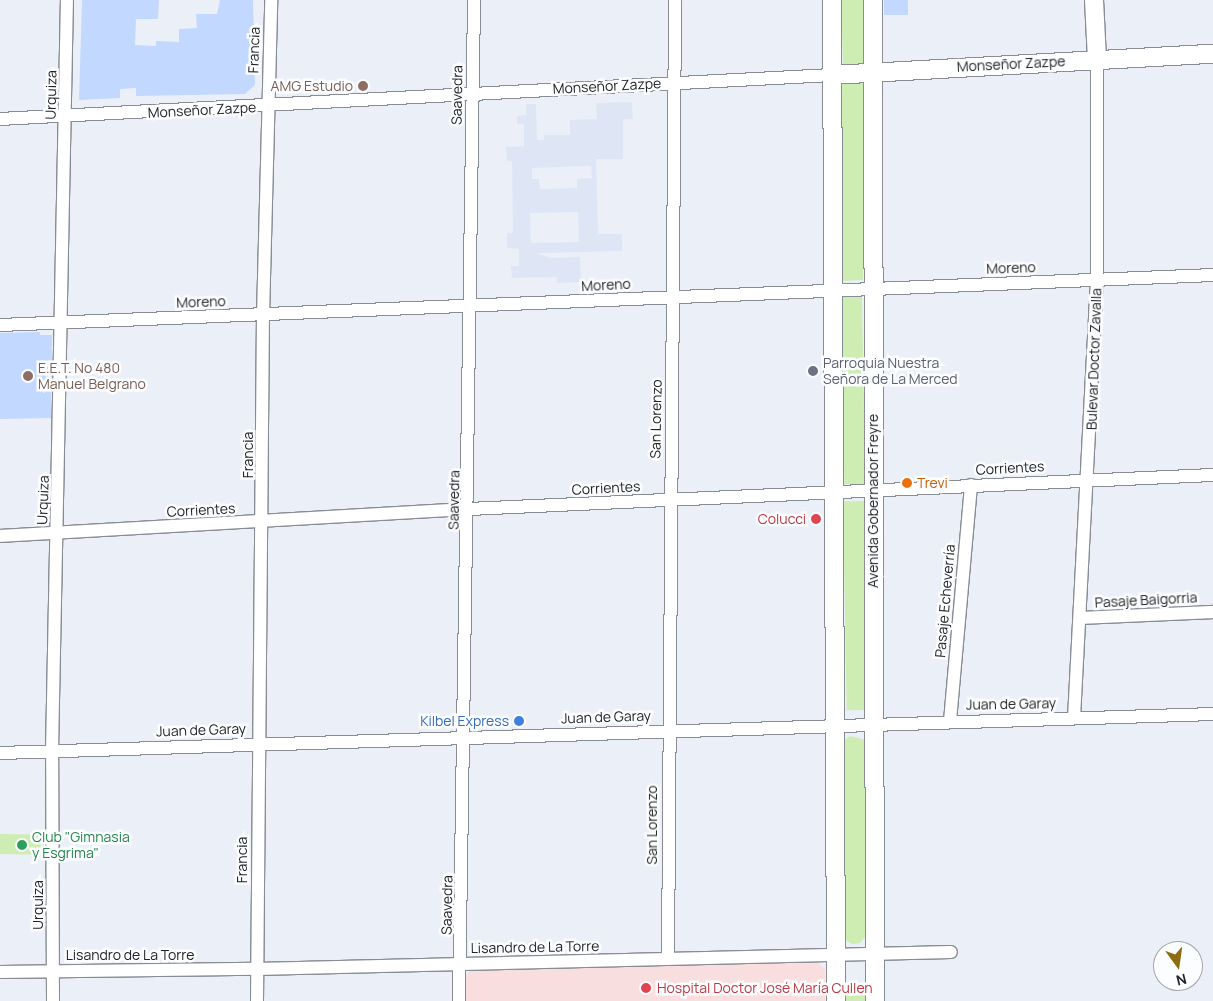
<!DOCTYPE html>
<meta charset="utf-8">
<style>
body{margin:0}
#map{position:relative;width:1213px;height:1001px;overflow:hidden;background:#ebf0f8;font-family:Manrope,sans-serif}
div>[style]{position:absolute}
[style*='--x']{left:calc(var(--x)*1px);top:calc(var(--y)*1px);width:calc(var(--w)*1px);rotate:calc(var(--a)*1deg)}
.built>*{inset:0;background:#dee6f5}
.medical>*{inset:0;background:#f9dedf}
.green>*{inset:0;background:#cdedb3;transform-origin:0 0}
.building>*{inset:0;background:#c2d8ff;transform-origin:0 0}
.roads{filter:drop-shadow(1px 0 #888c94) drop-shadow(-1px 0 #888c94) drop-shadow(0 1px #888c94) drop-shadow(0 -1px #888c94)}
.street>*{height:12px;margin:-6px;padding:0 6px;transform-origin:6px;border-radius:6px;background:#fff}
.secondary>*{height:18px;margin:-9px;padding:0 9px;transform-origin:9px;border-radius:9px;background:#fff}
.dots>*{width:14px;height:14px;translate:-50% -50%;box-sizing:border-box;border:2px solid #fcfdff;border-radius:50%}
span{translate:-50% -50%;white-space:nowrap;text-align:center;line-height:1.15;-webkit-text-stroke:5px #fcfdff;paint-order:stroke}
.street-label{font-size:14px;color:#212326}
.education-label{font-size:14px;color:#785e54}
.right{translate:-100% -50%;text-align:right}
.left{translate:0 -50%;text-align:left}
.worship-label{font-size:14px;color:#5b616d}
.food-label{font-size:14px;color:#c56008}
.health-label{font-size:14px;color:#be3a42}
.shop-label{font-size:14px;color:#366cbe}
.leisure-label{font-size:14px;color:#27864d}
.north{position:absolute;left:1153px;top:941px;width:50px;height:50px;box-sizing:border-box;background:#fcfdff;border:1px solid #a4a6a8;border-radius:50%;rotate:166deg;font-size:14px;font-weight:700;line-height:20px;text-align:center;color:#212326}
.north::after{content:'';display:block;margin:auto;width:18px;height:22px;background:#8e6d11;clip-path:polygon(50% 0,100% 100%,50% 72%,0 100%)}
</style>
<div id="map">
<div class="built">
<div style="clip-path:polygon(evenodd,632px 102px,633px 119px,623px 119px,623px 159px,596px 159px,598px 234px,622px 234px,622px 251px,536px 253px,551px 258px,580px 257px,581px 282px,557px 283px,557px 277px,512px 278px,511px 266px,519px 266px,519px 249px,507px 248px,507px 233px,513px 233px,512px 161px,507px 161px,506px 147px,524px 146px,524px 124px,517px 124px,517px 116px,526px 115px,526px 104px,536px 104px,537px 140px,544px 140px,544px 135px,570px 135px,570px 120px,597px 119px,596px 103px,632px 102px,591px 166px,592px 178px,577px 179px,577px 188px,540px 189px,539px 179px,532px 179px,532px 168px,591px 166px,632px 102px,578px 212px,579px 242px,531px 243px,530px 213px,578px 212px)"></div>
</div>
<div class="medical">
<div style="clip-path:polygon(818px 963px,825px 969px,825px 1001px,466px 1001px,466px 975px,473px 968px)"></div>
</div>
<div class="green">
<div style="clip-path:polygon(841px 0,867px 0,865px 64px,843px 65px)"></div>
<div style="clip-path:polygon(865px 82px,863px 280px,841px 281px,839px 83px)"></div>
<div style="left:862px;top:295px;width:189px;height:21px;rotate:89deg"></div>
<div style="left:865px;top:501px;width:209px;height:22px;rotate:89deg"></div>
<div style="clip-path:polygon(850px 736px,866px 740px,866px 936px,860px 943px,852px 944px,842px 938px,842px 742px)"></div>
<div style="left:0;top:834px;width:44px;height:20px;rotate:1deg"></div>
<div style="clip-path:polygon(853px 982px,865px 985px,868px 1001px,844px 1001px,843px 986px)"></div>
</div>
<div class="building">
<div style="clip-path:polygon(82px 0,159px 0,158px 19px,136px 19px,135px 45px,156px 46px,156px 41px,179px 42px,179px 29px,197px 28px,196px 14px,217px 14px,220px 0,253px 0,255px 85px,245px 94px,136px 96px,136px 88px,120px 89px,120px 98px,79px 100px)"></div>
<div style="left:884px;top:0;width:24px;height:15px"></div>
<div style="clip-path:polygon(40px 332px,40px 335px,52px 335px,51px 418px,0 419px,0 333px)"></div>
</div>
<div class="roads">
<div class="street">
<div style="--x:0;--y:119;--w:833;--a:-3.03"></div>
<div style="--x:0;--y:325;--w:1214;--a:-2.36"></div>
<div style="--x:0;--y:536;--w:470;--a:-3.3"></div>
<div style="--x:469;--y:509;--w:745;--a:-2.62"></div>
<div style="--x:1080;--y:618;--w:133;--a:-2.6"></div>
<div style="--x:1074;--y:718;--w:439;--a:-87"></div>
<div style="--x:1097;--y:280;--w:221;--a:-90"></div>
<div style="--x:950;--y:721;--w:237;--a:-84.9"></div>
<div style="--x:0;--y:753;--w:1214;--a:-1.84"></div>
<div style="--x:668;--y:959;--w:959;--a:-89.58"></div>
<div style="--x:0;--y:972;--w:256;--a:-0.7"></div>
<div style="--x:256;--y:969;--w:695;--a:-1.4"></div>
<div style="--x:53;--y:1001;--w:250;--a:-90.2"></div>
<div style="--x:52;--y:751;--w:751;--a:-88.86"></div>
<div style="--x:257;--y:1001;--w:685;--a:-89.5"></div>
<div style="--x:263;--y:316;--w:316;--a:-88.5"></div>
<div style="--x:459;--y:1001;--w:1001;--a:-89.14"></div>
</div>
<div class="secondary">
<div style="--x:832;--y:0;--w:1001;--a:89.77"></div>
<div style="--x:873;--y:0;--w:1001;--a:89.89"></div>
<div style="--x:1094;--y:0;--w:59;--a:87.1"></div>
<div style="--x:832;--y:75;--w:382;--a:-3.2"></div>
</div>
</div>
<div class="dots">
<div style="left:363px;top:86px;background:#8d6e63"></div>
<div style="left:813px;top:371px;background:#6b7280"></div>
<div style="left:28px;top:376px;background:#8d6e63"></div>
<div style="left:907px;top:483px;background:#e8710a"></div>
<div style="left:816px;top:519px;background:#e0444e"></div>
<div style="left:519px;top:721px;background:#3f7fe0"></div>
<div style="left:22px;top:845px;background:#2e9e5b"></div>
<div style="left:646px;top:988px;background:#e0444e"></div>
</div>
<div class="street-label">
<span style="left:254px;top:50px;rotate:-88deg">Francia</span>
<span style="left:1011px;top:64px;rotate:-3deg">Monseñor Zazpe</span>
<span style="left:607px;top:86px;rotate:-3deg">Monseñor Zazpe</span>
<span style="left:51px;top:95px;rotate:-89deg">Urquiza</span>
<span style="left:457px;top:95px;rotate:-89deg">Saavedra</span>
<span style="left:202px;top:110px;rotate:-3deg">Monseñor Zazpe</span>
<span style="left:1011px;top:268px;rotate:-2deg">Moreno</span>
<span style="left:606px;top:285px;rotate:-3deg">Moreno</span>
<span style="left:201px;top:302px;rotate:-2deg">Moreno</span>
<span style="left:1094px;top:359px;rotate:-88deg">Bulevar Doctor Zavalla</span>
<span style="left:656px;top:419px;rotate:-89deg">San Lorenzo</span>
<span style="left:248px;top:455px;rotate:-90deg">Francia</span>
<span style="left:1010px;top:468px;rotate:-3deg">Corrientes</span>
<span style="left:606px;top:488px;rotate:-3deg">Corrientes</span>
<span style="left:43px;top:500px;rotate:-88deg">Urquiza</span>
<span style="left:454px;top:500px;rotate:-89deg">Saavedra</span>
<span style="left:873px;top:501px;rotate:-90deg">Avenida Gobernador Freyre</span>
<span style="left:201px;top:510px;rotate:-3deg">Corrientes</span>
<span style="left:1146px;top:600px;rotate:-3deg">Pasaje Baigorria</span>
<span style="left:945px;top:601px;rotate:-85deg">Pasaje Echeverría</span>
<span style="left:1011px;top:704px;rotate:-1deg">Juan de Garay</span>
<span style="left:606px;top:717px;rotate:-2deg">Juan de Garay</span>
<span style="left:201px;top:730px;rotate:-2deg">Juan de Garay</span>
<span style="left:652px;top:825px;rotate:-90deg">San Lorenzo</span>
<span style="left:242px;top:860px;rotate:-90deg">Francia</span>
<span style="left:38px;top:905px;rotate:-90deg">Urquiza</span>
<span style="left:447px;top:905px;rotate:-89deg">Saavedra</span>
<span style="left:535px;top:947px;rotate:-1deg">Lisandro de La Torre</span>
<span style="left:130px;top:955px">Lisandro de La Torre</span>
</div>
<div class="education-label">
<span class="right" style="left:353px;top:86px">AMG Estudio</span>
<span class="left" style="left:38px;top:376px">E.E.T. No 480<br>Manuel Belgrano</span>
</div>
<div class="worship-label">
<span class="left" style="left:823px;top:371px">Parroquia Nuestra<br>Señora de La Merced</span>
</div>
<div class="food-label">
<span class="left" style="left:917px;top:483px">Trevi</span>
</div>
<div class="health-label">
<span class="right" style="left:806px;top:519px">Colucci</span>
<span class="left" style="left:657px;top:988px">Hospital Doctor José María Cullen</span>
</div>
<div class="shop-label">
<span class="right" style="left:509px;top:721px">Kilbel Express</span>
</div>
<div class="leisure-label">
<span class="left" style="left:32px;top:845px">Club "Gimnasia<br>y Esgrima"</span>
</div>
<div class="north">N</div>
</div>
